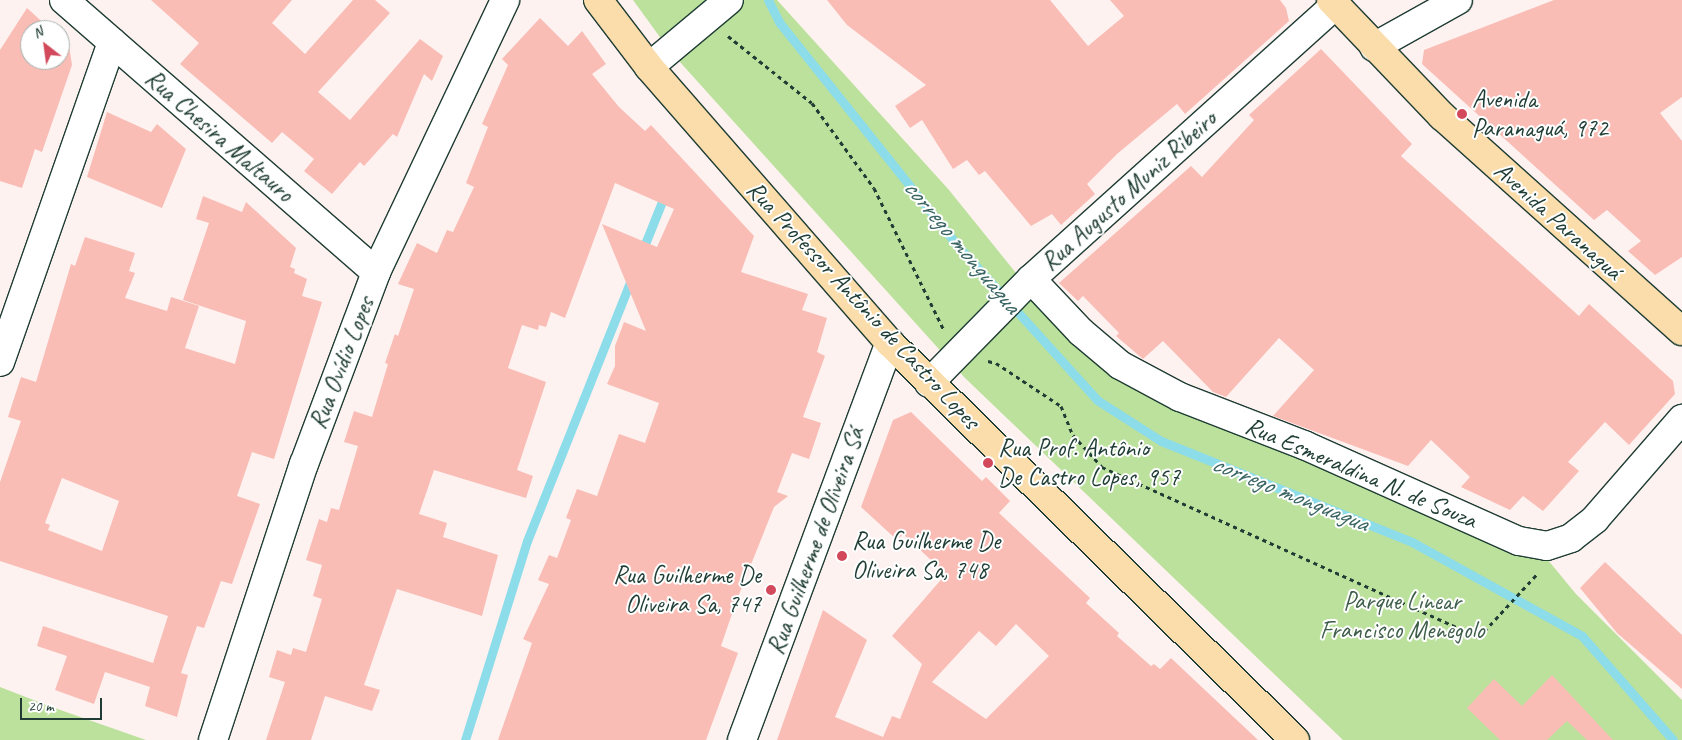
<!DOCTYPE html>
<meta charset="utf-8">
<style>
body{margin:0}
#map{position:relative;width:1682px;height:740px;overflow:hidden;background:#fef2f0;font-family:Caveat,sans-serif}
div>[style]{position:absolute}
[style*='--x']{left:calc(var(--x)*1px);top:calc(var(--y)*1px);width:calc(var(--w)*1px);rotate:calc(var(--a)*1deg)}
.green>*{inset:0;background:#bbe19c}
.stream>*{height:9px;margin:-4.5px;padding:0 4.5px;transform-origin:4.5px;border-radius:4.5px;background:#8ddcea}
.building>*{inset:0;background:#f9bdb6}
.path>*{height:3px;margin-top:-1.5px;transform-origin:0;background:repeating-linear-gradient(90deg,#1f3d34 0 4px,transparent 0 8px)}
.roads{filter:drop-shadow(1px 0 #1f3d34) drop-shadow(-1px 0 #1f3d34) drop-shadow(0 1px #1f3d34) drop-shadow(0 -1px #1f3d34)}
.minor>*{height:28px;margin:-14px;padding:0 14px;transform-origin:14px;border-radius:14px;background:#fff}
.major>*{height:28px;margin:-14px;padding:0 14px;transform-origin:14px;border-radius:14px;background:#faddab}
.dots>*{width:14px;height:14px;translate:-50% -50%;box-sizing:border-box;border:2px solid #fff;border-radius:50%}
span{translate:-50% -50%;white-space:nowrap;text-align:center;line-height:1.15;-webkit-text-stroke:4px #fff;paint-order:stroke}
.poi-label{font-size:25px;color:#1f3d34}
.left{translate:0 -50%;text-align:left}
.right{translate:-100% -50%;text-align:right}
.street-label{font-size:25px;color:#1f3d34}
.park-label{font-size:25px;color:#3e5e49}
.water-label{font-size:26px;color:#3a6562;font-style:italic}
.north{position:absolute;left:20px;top:20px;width:50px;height:50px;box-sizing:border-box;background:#fff;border:1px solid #a5b1ae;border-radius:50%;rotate:330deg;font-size:14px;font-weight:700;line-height:20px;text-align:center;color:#1f3d34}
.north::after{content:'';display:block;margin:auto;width:18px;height:22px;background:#d1495b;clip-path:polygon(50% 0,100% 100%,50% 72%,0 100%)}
.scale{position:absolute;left:20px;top:698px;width:82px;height:22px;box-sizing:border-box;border:2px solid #1f3d34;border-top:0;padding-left:6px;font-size:15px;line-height:18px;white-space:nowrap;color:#1f3d34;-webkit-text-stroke:4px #fff;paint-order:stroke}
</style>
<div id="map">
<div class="green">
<div style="clip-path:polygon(633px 0,777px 0,949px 190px,1016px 273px,1097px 353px,1524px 531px,1576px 594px,1682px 700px,1682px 740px,1343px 740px,965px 378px,670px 51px)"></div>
<div style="clip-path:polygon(0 687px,49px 706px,146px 740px,0 740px)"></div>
</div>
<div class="stream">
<div style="--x:768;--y:0;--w:25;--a:63"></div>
<div style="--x:779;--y:22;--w:287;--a:51.4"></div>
<div style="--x:958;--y:246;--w:207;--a:47.9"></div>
<div style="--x:1097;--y:400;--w:76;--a:32.6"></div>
<div style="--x:1161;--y:441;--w:271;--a:21.9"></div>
<div style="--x:1412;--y:542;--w:194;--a:28.9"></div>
<div style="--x:1582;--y:636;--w:138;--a:48.8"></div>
<div style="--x:641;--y:254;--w:65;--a:-68.2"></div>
<div style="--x:465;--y:740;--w:208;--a:-72.7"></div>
<div style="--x:527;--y:541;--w:284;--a:-68.3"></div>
</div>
<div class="building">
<div style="clip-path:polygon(151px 0,292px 0,272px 23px,305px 54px,353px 0,375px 0,390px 13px,318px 92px,350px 120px,420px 39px,443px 56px,432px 81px,424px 74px,397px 137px,393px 134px,364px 166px,360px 162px,332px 194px,304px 171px,314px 159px,282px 132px,272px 143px,180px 64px,199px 43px)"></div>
<div style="clip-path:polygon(827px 0,1050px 0,1088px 46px,1124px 16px,1110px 0,1280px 0,1286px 8px,1289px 21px,1185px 114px,1177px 104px,1117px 154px,1087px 184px,1095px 194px,1061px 225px,1052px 214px,1031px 226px,985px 171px,979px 175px,967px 160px,953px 169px,922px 120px,910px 128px,895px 106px,926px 85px,847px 25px)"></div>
<div style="clip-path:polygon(1554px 0,1682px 0,1682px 97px,1660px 113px,1682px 141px,1682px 257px,1655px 275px,1628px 251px,1641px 241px,1607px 210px,1594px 220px,1422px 64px,1424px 50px)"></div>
<div style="clip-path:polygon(27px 8px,51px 30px,30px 30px,30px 60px,60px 60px,60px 38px,69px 45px,72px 65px,42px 152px,35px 149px,22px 188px,0 181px,0 50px)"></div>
<div style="clip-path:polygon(540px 18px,568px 46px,582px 31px,606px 64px,592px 74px,619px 107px,645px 131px,651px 125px,754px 236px,741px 272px,808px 294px,802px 310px,827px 318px,817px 352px,825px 356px,803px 417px,821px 423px,809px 459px,792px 453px,777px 492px,788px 496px,774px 507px,736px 602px,721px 646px,738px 653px,706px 740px,498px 740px,532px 643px,523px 639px,549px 584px,538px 580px,549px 555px,557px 558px,571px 520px,566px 518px,577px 489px,597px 496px,619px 434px,645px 443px,659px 403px,607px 384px,615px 366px,615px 346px,624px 322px,646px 331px,602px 224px,657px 247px,674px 209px,615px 183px,565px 318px,551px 312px,546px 327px,539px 325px,538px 330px,522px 325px,508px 368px,546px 382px,517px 470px,533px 476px,526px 498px,434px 470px,419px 514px,447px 523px,443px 537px,498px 555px,482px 616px,397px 589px,364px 685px,380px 690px,372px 711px,325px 696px,311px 740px,266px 740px,285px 682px,269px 677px,277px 650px,291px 655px,293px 648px,306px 652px,322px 599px,313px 596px,322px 565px,306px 560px,319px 519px,327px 522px,331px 508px,339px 510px,358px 446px,344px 442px,354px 411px,372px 417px,388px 364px,385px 363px,395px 334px,398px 336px,414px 289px,398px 284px,417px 243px,437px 253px,447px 230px,453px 232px,474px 187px,466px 183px,488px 127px,482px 124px,508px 65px,502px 59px)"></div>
<div style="clip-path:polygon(1321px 49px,1412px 144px,1401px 156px,1579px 316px,1589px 304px,1673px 381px,1675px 394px,1629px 445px,1605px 422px,1568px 462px,1579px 471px,1543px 511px,1523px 496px,1510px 510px,1461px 487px,1470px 477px,1431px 440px,1408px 466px,1273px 416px,1314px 370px,1279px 338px,1226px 397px,1213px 392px,1163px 341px,1143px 359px,1116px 336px,1119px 333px,1083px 296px,1078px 301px,1059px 283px,1191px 166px,1202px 177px,1254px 120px,1249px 115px)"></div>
<div style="clip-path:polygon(107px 112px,151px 132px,157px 124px,186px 149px,162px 208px,87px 177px)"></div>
<div style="clip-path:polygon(evenodd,203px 196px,242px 212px,246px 202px,296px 248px,290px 267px,295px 269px,294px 273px,307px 279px,302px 296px,322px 302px,274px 459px,252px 452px,237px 496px,260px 504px,232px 584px,221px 581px,204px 628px,197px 626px,181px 673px,188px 675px,177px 717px,145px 706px,150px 687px,105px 672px,94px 704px,55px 690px,67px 656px,37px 646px,43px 626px,153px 663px,168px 616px,0 561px,0 482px,21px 421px,8px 417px,21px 377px,36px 382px,71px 264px,75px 266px,85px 237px,135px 253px,129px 271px,135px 273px,125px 298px,167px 311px,171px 297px,199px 306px,185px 348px,235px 364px,246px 321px,183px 300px,209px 223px,196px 219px,203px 196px,62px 478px,119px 501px,102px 551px,48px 530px,50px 525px,45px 523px,62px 478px)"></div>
<div style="clip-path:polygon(evenodd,911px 412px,982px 481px,986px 477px,1010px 501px,999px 513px,1090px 598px,1086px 603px,1119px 633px,1117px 636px,1151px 666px,1154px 664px,1160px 669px,1171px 658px,1258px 740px,777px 740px,823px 610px,867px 640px,835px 717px,883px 737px,892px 716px,900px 719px,922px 664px,892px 636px,946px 574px,903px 534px,897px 540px,861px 507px,893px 420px,911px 412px,1016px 624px,1049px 656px,986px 719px,932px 682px,979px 631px,996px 646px,1016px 624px)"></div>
<div style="clip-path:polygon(1605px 562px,1682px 635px,1682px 689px,1617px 633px,1580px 588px)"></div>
<div style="clip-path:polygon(1552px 675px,1613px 740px,1587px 740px,1567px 721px,1547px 740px,1500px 740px,1467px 708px,1494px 679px,1522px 706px)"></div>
</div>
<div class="path">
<div style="--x:728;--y:36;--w:107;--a:38.6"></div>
<div style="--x:812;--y:103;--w:105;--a:53.9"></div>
<div style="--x:874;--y:188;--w:158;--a:63.8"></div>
<div style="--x:988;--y:361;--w:8;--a:14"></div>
<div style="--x:996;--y:363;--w:78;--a:33.5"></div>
<div style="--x:1061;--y:406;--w:31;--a:68"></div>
<div style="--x:1073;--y:435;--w:43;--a:47.8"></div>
<div style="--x:1102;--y:467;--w:414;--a:24.3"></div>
<div style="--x:1479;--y:637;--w:87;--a:-47.3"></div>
</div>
<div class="roads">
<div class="minor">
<div style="--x:64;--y:0;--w:414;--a:41.1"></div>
<div style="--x:1374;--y:47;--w:96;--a:-29.2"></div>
<div style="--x:649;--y:67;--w:104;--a:-39.9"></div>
<div style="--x:1031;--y:279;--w:73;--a:46.7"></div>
<div style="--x:1081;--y:332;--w:51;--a:40.2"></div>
<div style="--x:1120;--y:365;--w:68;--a:28.1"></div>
<div style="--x:1180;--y:397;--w:133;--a:21.2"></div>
<div style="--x:1304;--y:445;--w:235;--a:24.1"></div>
<div style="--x:1519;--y:541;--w:28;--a:10"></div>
<div style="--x:1547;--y:546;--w:25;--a:-18"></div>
<div style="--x:1571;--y:538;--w:31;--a:-38"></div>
<div style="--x:1595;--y:519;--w:133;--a:-49"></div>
<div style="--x:0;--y:362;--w:339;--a:-70.7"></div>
<div style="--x:929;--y:383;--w:146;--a:-45.6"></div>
<div style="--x:1031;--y:279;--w:409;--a:-42"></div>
<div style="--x:213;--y:740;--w:291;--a:-71.8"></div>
<div style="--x:304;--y:464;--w:205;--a:-69.4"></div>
<div style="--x:376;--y:272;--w:301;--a:-64.6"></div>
<div style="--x:742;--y:740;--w:424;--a:-69.6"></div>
</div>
<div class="major">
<div style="--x:598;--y:0;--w:84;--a:52.7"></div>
<div style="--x:649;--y:67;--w:366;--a:48.9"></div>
<div style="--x:890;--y:343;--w:567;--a:44.43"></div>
<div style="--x:1331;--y:0;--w:161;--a:46.3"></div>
<div style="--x:1442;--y:116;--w:322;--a:41.9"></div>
</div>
</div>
<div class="dots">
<div style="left:1462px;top:114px;background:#d1495b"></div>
<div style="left:988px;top:463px;background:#d1495b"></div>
<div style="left:842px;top:556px;background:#d1495b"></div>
<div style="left:771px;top:590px;background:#d1495b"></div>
</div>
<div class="poi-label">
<span class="left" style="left:1472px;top:114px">Avenida<br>Paranaguá, 972</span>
<span class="left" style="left:998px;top:463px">Rua Prof. Antônio<br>De Castro Lopes, 957</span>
<span class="left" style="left:852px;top:556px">Rua Guilherme De<br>Oliveira Sa, 748</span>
<span class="right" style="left:761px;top:590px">Rua Guilherme De<br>Oliveira Sa, 747</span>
</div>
<div class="street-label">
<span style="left:219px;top:136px;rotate:41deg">Rua Chesira Maltauro</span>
<span style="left:1129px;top:191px;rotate:-42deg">Rua Augusto Muniz Ribeiro</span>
<span style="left:1558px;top:221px;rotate:42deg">Avenida Paranaguá</span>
<span style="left:863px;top:305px;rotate:47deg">Rua Professor Antônio de Castro Lopes</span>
<span style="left:342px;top:363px;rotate:-69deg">Rua Ovídio Lopes</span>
<span style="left:1361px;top:473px;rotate:23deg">Rua Esmeraldina N. de Souza</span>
<span style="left:816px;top:541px;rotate:-70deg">Rua Guilherme de Oliveira Sá</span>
</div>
<div class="park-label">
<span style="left:1402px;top:616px">Parque Linear<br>Francisco Menegolo</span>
</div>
<div class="water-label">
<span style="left:962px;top:246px;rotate:50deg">corrego monguagua</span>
<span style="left:1290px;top:493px;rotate:22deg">corrego monguagua</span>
</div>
<div class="north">N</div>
<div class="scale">20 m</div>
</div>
